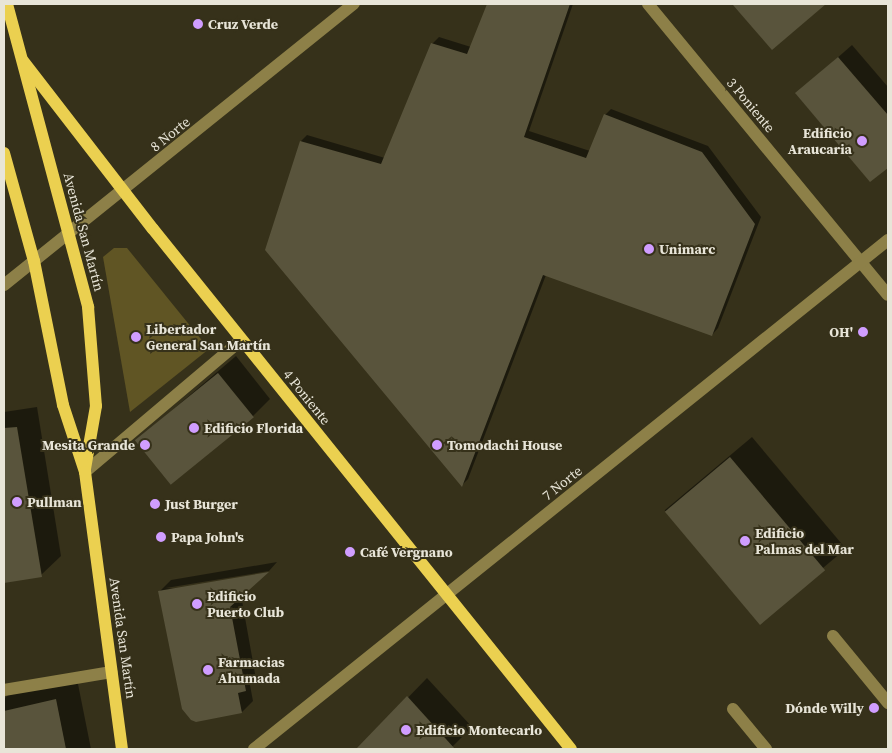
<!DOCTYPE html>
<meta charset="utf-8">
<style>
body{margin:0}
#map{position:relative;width:892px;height:753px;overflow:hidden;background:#36311a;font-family:"Source Serif 4",serif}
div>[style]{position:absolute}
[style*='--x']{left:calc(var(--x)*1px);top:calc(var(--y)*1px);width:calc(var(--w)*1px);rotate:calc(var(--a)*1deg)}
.green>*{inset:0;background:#605524}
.shadow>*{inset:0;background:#0007;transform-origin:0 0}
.building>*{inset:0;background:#59543c;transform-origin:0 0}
.minor>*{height:12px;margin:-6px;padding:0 6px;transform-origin:6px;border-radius:6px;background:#8d8048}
.major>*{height:12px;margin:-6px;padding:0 6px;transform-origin:6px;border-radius:6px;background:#ebd050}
.dots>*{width:14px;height:14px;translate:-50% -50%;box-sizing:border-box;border:2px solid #36311a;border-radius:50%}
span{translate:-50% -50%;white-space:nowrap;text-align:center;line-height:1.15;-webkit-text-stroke:4px #36311a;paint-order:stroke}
.poi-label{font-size:14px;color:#e8e5d8;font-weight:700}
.left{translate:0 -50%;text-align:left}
.right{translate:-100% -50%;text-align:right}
.street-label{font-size:14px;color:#e8e5d8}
.frame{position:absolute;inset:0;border:5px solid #e8e5d8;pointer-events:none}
</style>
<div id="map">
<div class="green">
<div style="clip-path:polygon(114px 248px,127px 248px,209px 349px,130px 412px,103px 257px)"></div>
</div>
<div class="shadow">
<div style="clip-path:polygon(489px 4px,573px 4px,529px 131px,590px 151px,605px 115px,611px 109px,708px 146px,761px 217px,718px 328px,712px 335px,546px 275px,468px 479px,462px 485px,301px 141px,307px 135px,385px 158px,432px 44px,439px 37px,471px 47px)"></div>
<div style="clip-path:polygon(732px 4px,824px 4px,772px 48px)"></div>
<div style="clip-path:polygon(852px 45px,888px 87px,888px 166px,870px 181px,796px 94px)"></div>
<div style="clip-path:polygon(236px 356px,270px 399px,253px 416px,137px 440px)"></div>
<div style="clip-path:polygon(37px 407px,61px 556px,41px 575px,4px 582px,4px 412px)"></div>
<div style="left:752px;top:437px;width:146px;height:114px;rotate:50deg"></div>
<div style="clip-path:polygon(277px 562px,269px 571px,166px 588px,241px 595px,256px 679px,250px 685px,253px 701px,242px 712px,160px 591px,171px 580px)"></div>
<div style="clip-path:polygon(427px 678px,472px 727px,450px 749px,358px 749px)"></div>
<div style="clip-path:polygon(77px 679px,91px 749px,4px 749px,4px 699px,9px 694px)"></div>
</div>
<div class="building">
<div style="clip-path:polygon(487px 4px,570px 4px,524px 137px,586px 158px,604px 114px,702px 152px,755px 224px,712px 336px,543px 275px,462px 487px,265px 250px,300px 141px,381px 164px,431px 43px,467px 54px)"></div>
<div style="clip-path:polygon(732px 4px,826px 4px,772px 50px)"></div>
<div style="clip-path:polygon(838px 57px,888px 115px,888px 168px,870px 182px,795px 93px)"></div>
<div style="left:218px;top:373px;width:57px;height:107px;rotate:51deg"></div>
<div style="clip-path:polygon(17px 427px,42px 577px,4px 583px,4px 428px)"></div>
<div style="left:730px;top:457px;width:148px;height:85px;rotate:50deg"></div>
<div style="clip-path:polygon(269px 572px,230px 607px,246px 691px,238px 693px,242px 713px,196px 722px,191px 720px,182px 709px,158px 591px)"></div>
<div style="clip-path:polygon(407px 696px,455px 749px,356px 749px)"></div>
<div style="clip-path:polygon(56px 699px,66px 749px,4px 749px,4px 711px)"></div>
</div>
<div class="minor">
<div style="--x:648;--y:4;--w:377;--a:50.5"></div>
<div style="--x:4;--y:285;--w:449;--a:-38.8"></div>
<div style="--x:85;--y:472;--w:204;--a:-40.2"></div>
<div style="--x:833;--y:636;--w:87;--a:50.6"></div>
<div style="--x:4;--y:690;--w:109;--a:-9.5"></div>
<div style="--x:733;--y:709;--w:52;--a:50.5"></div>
<div style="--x:254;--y:749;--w:813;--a:-38.76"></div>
</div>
<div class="major">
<div style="--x:7;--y:4;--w:314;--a:75"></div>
<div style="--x:88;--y:307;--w:99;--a:85.4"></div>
<div style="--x:96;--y:406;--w:64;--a:99.9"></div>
<div style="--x:23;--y:61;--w:212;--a:52.3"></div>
<div style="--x:153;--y:229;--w:667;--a:51.21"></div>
<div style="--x:4;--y:153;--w:112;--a:74.5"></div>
<div style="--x:34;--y:261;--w:147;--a:78.6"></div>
<div style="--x:63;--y:405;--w:71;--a:71.8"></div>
<div style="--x:85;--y:472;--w:279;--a:82.4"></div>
</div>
<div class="dots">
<div style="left:198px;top:24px;background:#d09dff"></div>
<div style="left:862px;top:141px;background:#d09dff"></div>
<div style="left:649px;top:249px;background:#d09dff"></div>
<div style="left:863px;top:332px;background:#d09dff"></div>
<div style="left:136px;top:337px;background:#d09dff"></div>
<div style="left:194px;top:428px;background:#d09dff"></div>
<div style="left:145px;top:445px;background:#d09dff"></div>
<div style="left:437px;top:445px;background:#d09dff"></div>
<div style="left:17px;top:502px;background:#d09dff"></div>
<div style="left:155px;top:504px;background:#d09dff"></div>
<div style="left:161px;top:537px;background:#d09dff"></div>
<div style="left:745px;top:541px;background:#d09dff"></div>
<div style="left:350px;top:552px;background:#d09dff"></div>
<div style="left:197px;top:604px;background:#d09dff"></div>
<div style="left:208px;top:670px;background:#d09dff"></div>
<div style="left:874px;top:708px;background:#d09dff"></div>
<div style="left:406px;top:730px;background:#d09dff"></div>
</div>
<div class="poi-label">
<span class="left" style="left:208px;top:24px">Cruz Verde</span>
<span class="right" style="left:852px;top:141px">Edificio<br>Araucaria</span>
<span class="left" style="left:659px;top:249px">Unimarc</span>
<span class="left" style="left:146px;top:337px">Libertador<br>General San Martín</span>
<span class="right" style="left:853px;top:332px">OH'</span>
<span class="left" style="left:204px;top:428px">Edificio Florida</span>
<span class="right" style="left:135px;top:445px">Mesita Grande</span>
<span class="left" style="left:447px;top:445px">Tomodachi House</span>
<span class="left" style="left:27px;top:502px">Pullman</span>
<span class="left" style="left:165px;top:504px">Just Burger</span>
<span class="left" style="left:755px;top:541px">Edificio<br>Palmas del Mar</span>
<span class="left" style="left:171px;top:537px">Papa John's</span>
<span class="left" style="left:360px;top:552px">Café Vergnano</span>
<span class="left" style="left:207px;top:604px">Edificio<br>Puerto Club</span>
<span class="left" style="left:218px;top:670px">Farmacias<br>Ahumada</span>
<span class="right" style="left:864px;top:708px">Dónde Willy</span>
<span class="left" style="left:416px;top:730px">Edificio Montecarlo</span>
</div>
<div class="street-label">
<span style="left:751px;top:105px;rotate:50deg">3 Poniente</span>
<span style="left:170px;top:134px;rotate:-39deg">8 Norte</span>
<span style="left:84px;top:232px;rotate:75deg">Avenida San Martín</span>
<span style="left:307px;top:397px;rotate:51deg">4 Poniente</span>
<span style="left:562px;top:483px;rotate:-39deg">7 Norte</span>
<span style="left:123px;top:638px;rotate:82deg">Avenida San Martín</span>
</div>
<div class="frame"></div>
</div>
